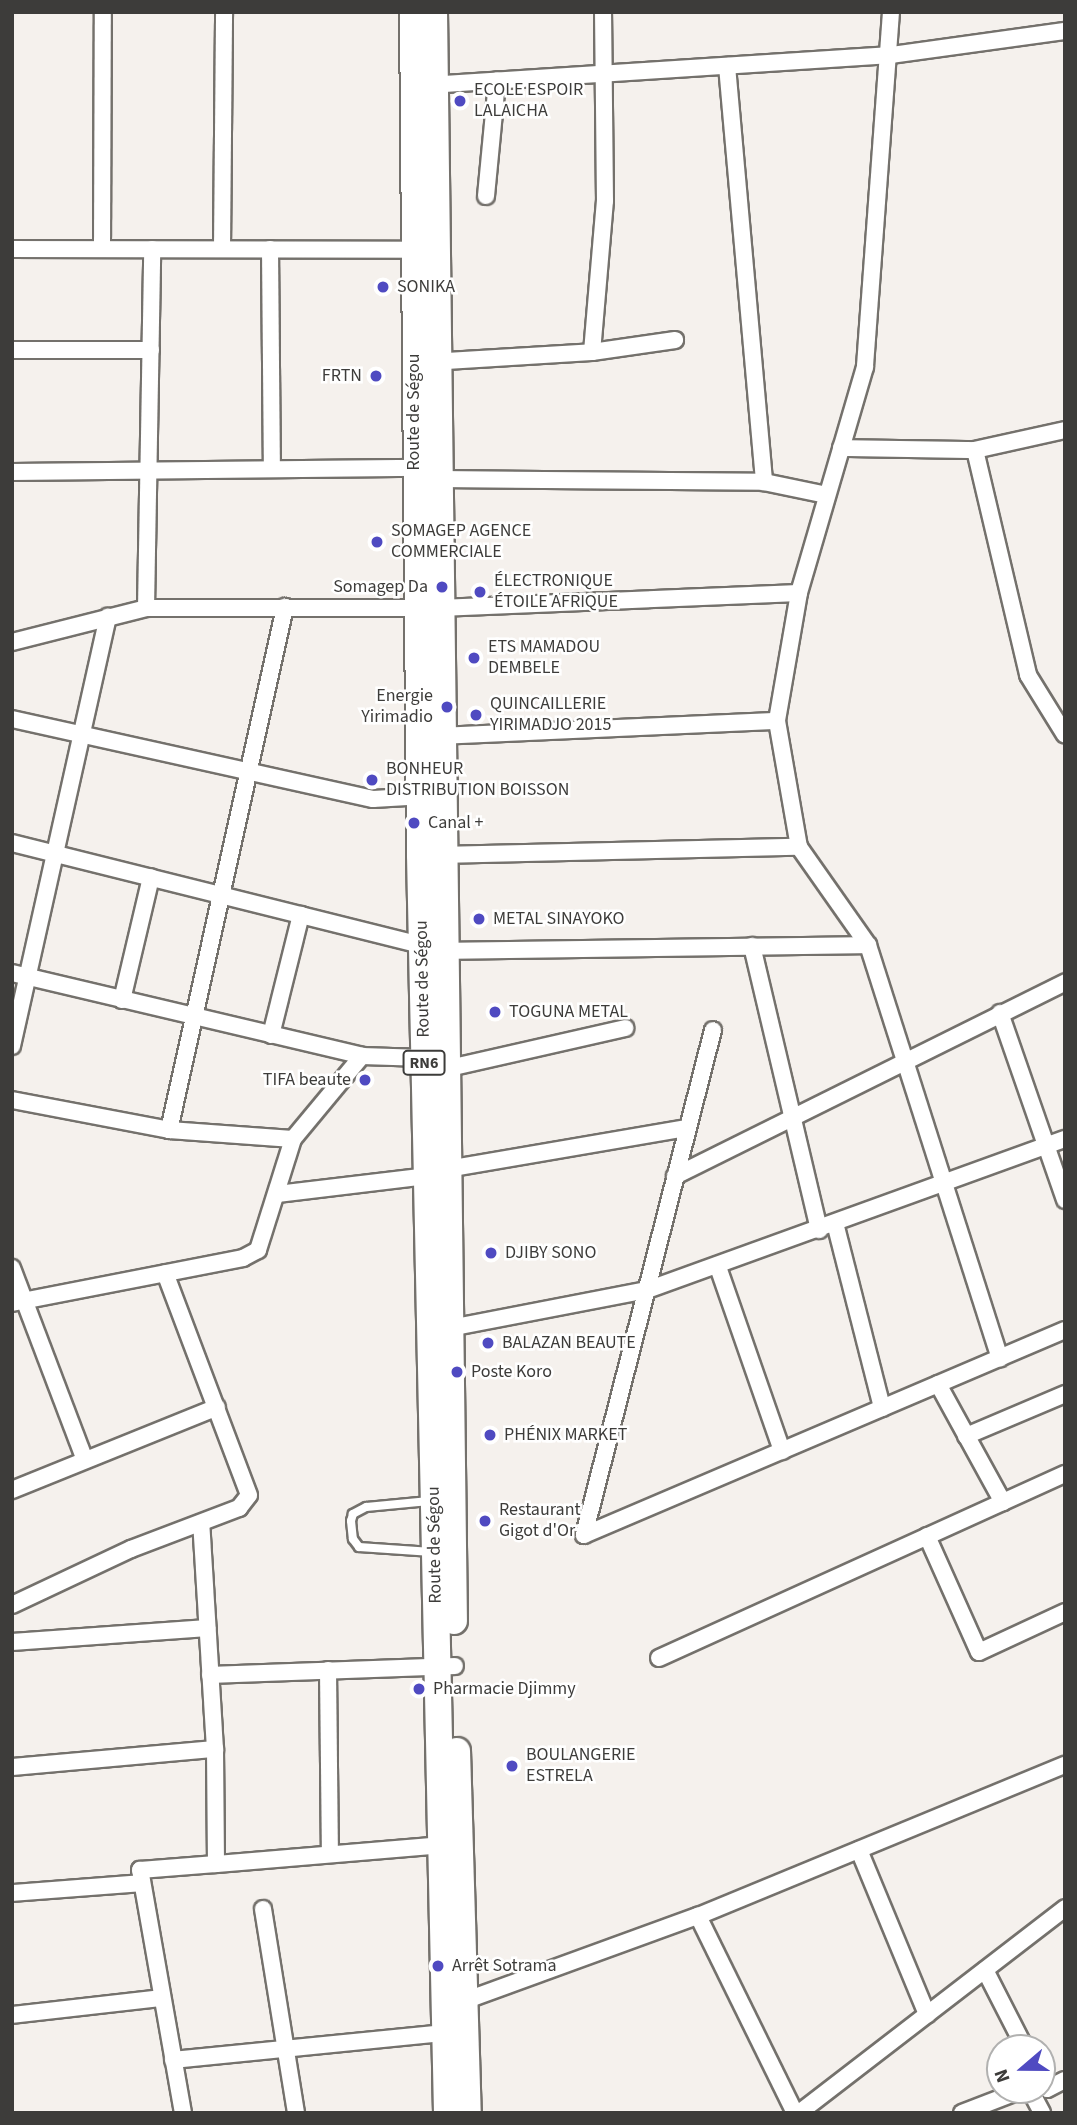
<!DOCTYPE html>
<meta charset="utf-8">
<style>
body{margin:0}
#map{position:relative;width:1077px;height:2125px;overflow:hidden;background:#f5f1ed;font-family:"Source Sans 3",sans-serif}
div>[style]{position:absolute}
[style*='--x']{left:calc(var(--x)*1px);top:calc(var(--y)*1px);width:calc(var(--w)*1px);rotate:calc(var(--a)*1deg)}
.roads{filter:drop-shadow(2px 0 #74716c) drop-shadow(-2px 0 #74716c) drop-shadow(0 2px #74716c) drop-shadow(0 -2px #74716c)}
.service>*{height:8px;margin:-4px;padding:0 4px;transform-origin:4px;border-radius:4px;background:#fff}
.minor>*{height:16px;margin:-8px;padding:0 8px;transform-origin:8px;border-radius:8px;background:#fff}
.trunk>*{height:26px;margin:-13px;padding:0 13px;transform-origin:13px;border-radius:13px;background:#fff}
.dots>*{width:19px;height:19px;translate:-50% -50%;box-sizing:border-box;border:4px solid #fff;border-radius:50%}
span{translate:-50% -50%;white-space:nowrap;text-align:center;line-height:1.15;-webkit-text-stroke:5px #fff;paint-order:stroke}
.shield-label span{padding:2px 5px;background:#fff;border:2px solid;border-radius:5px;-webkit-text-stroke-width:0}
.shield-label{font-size:16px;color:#3d3c3a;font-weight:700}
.poi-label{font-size:18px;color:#3d3c3a}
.left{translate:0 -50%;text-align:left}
.right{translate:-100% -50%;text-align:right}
.street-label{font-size:18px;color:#3d3c3a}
.frame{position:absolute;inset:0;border:14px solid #3d3c3a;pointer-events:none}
.north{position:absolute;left:986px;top:2034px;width:70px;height:70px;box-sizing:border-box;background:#fff;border:2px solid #b1b1b0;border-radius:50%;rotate:250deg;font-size:19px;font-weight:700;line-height:28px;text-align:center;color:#3d3c3a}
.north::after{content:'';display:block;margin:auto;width:24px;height:32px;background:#4f4ac1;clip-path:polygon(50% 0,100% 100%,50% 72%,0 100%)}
</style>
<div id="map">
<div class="roads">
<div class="service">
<div style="--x:429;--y:1501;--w:63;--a:174.6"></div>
<div style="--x:366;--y:1507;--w:15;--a:152"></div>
<div style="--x:353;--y:1514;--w:7;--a:106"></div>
<div style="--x:351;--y:1521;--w:18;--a:84"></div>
<div style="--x:353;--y:1539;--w:10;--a:53"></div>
<div style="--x:359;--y:1547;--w:73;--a:3.9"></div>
</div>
<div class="minor">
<div style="--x:891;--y:12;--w:356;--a:94.2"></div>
<div style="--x:865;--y:367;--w:235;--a:106.3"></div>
<div style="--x:799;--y:593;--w:130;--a:99.8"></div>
<div style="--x:777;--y:721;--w:128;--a:80.1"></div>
<div style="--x:799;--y:847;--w:120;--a:54.9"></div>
<div style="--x:868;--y:945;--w:434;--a:72.3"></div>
<div style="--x:727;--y:66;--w:418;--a:84.9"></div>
<div style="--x:429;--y:85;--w:463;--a:-3.7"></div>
<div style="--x:891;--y:55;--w:176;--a:-7.9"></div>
<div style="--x:486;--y:196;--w:116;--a:-84.5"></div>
<div style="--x:12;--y:249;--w:411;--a:0.1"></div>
<div style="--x:102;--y:249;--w:237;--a:-89.8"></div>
<div style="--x:222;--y:249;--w:237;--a:-89.5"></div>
<div style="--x:270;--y:249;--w:220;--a:89.5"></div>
<div style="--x:12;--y:350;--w:139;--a:0"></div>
<div style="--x:592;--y:352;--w:152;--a:-85.1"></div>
<div style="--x:605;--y:201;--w:189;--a:-90.6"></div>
<div style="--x:430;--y:362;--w:162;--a:-3.5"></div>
<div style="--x:592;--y:352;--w:84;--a:-8.2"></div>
<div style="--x:1065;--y:430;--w:92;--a:167.5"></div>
<div style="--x:975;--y:450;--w:231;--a:76.7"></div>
<div style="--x:1028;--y:675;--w:70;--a:58.3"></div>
<div style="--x:841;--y:448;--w:134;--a:0.9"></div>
<div style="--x:12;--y:472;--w:411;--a:-0.6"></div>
<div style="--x:439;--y:479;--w:325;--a:0.5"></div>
<div style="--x:764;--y:482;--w:64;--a:11.7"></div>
<div style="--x:146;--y:608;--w:359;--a:-89"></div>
<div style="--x:12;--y:642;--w:138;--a:-14.2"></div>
<div style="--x:146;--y:608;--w:293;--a:0"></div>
<div style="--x:439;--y:608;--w:360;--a:-2.4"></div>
<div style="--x:12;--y:719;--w:370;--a:12.5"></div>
<div style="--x:373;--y:799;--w:52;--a:-3.3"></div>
<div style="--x:441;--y:736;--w:336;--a:-2.6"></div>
<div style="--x:12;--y:843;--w:445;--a:14"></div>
<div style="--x:444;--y:951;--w:424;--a:-0.8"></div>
<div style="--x:436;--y:855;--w:363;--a:-1.3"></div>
<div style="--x:752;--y:946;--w:292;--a:76.7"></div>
<div style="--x:12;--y:973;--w:360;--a:13.3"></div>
<div style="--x:362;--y:1056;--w:62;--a:1.8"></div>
<div style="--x:122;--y:1000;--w:126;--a:-76.7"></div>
<div style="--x:1000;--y:1013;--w:198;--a:70.8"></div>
<div style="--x:271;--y:1035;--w:124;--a:-76"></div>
<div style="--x:12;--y:1046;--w:440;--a:-77.4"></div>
<div style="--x:445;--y:1069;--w:185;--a:-12.8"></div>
<div style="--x:12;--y:1100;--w:160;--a:10.8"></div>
<div style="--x:169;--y:1130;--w:124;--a:4.2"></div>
<div style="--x:169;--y:1130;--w:536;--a:-77.49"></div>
<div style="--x:447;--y:1169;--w:243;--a:-9.7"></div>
<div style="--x:675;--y:1176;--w:436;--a:-26.4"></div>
<div style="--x:277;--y:1194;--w:151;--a:-6.8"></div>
<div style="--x:835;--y:1223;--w:191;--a:75.7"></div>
<div style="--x:718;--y:1267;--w:195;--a:70.8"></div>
<div style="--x:12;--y:1268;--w:205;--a:69.2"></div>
<div style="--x:12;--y:1303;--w:235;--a:-11"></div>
<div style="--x:243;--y:1258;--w:17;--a:-28"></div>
<div style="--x:258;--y:1250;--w:116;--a:-72.5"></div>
<div style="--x:293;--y:1139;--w:108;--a:-50.3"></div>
<div style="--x:450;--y:1328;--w:201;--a:-10.9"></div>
<div style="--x:647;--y:1290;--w:444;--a:-19.9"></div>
<div style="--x:938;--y:1384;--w:135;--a:61.2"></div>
<div style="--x:966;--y:1436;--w:108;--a:-23"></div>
<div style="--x:12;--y:1490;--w:221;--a:-22"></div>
<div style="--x:584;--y:1535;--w:523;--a:-23.08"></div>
<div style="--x:584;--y:1535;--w:521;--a:-75.67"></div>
<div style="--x:927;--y:1536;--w:127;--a:65.9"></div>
<div style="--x:979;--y:1652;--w:95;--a:-24.9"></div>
<div style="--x:12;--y:1605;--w:132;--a:-25.2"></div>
<div style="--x:131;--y:1549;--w:116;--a:-20.8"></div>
<div style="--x:239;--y:1508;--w:16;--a:-52"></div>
<div style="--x:249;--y:1495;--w:237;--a:-110.7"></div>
<div style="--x:12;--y:1642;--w:196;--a:-4.1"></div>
<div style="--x:659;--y:1658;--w:446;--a:-24.4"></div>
<div style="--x:328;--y:1670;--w:184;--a:89.4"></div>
<div style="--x:210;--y:1675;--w:245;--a:-2.1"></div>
<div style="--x:12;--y:1767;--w:204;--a:-5.1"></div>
<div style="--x:859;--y:1850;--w:178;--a:67.5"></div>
<div style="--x:216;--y:1864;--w:226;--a:-4.8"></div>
<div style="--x:12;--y:1893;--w:130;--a:-4.4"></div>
<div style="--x:263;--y:1909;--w:207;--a:80.8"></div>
<div style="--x:698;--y:1916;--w:220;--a:63.8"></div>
<div style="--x:985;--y:1970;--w:88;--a:62.9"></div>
<div style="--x:464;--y:2001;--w:249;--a:-20"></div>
<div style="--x:698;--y:1916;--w:397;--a:-22.4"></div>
<div style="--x:12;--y:2015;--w:150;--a:-6.5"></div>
<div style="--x:173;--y:2060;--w:273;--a:-5.7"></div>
<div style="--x:1042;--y:2080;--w:10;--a:61"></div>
<div style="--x:1047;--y:2089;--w:20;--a:-27"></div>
<div style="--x:1030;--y:2090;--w:26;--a:62"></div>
<div style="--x:183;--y:2113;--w:247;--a:-100"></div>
<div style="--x:140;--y:1870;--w:76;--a:-4.5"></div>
<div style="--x:216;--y:1864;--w:115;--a:-90.5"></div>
<div style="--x:215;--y:1749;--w:226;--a:-93.5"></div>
<div style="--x:799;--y:2113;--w:336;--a:-37.6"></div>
<div style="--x:962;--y:2113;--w:64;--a:-21"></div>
</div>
<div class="trunk">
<div style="--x:413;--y:12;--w:843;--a:89.52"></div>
<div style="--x:420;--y:855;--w:1258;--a:88.77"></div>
<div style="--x:434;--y:12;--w:1609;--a:89.29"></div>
<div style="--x:457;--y:1751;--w:362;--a:88.3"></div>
</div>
</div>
<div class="dots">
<div style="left:460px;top:101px;background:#4f4ac1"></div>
<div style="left:383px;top:287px;background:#4f4ac1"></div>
<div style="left:376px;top:376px;background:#4f4ac1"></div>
<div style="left:377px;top:542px;background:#4f4ac1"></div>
<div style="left:442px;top:587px;background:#4f4ac1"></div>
<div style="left:480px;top:592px;background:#4f4ac1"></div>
<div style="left:474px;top:658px;background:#4f4ac1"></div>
<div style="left:447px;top:707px;background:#4f4ac1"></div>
<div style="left:476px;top:715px;background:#4f4ac1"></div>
<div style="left:372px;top:780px;background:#4f4ac1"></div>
<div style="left:414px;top:823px;background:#4f4ac1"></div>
<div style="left:479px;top:919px;background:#4f4ac1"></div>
<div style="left:495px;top:1012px;background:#4f4ac1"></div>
<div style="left:365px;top:1080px;background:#4f4ac1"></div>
<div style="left:491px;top:1253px;background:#4f4ac1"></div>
<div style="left:488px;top:1343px;background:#4f4ac1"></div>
<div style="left:457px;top:1372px;background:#4f4ac1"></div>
<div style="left:490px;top:1435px;background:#4f4ac1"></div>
<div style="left:485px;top:1521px;background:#4f4ac1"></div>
<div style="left:419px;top:1689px;background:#4f4ac1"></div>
<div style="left:512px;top:1766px;background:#4f4ac1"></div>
<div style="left:438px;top:1966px;background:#4f4ac1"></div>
</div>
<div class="shield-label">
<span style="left:424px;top:1063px">RN6</span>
</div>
<div class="poi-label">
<span class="left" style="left:474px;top:101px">ECOLE ESPOIR<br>LALAICHA</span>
<span class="left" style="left:397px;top:287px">SONIKA</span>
<span class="right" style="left:362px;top:376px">FRTN</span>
<span class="left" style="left:391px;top:542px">SOMAGEP AGENCE<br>COMMERCIALE</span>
<span class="left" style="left:494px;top:592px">ÉLECTRONIQUE<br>ÉTOILE AFRIQUE</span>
<span class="right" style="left:428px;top:587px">Somagep Da</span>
<span class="left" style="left:488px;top:658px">ETS MAMADOU<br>DEMBELE</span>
<span class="right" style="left:433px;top:707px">Energie<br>Yirimadio</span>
<span class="left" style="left:490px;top:715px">QUINCAILLERIE<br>YIRIMADJO 2015</span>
<span class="left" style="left:386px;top:780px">BONHEUR<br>DISTRIBUTION BOISSON</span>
<span class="left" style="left:428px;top:823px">Canal +</span>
<span class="left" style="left:493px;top:919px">METAL SINAYOKO</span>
<span class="left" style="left:509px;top:1012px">TOGUNA METAL</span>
<span class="right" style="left:351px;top:1080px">TIFA beaute</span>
<span class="left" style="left:505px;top:1253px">DJIBY SONO</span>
<span class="left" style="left:502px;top:1343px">BALAZAN BEAUTE</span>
<span class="left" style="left:471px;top:1372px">Poste Koro</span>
<span class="left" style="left:504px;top:1435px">PHÉNIX MARKET</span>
<span class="left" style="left:499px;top:1521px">Restaurant<br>Gigot d'Or</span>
<span class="left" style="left:433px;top:1689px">Pharmacie Djimmy</span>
<span class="left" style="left:526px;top:1766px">BOULANGERIE<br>ESTRELA</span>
<span class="left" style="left:452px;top:1966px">Arrêt Sotrama</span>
</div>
<div class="street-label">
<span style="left:414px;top:412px;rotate:-90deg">Route de Ségou</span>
<span style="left:423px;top:979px;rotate:-91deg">Route de Ségou</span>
<span style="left:435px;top:1545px;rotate:-91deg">Route de Ségou</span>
</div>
<div class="frame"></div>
<div class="north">N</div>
</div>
